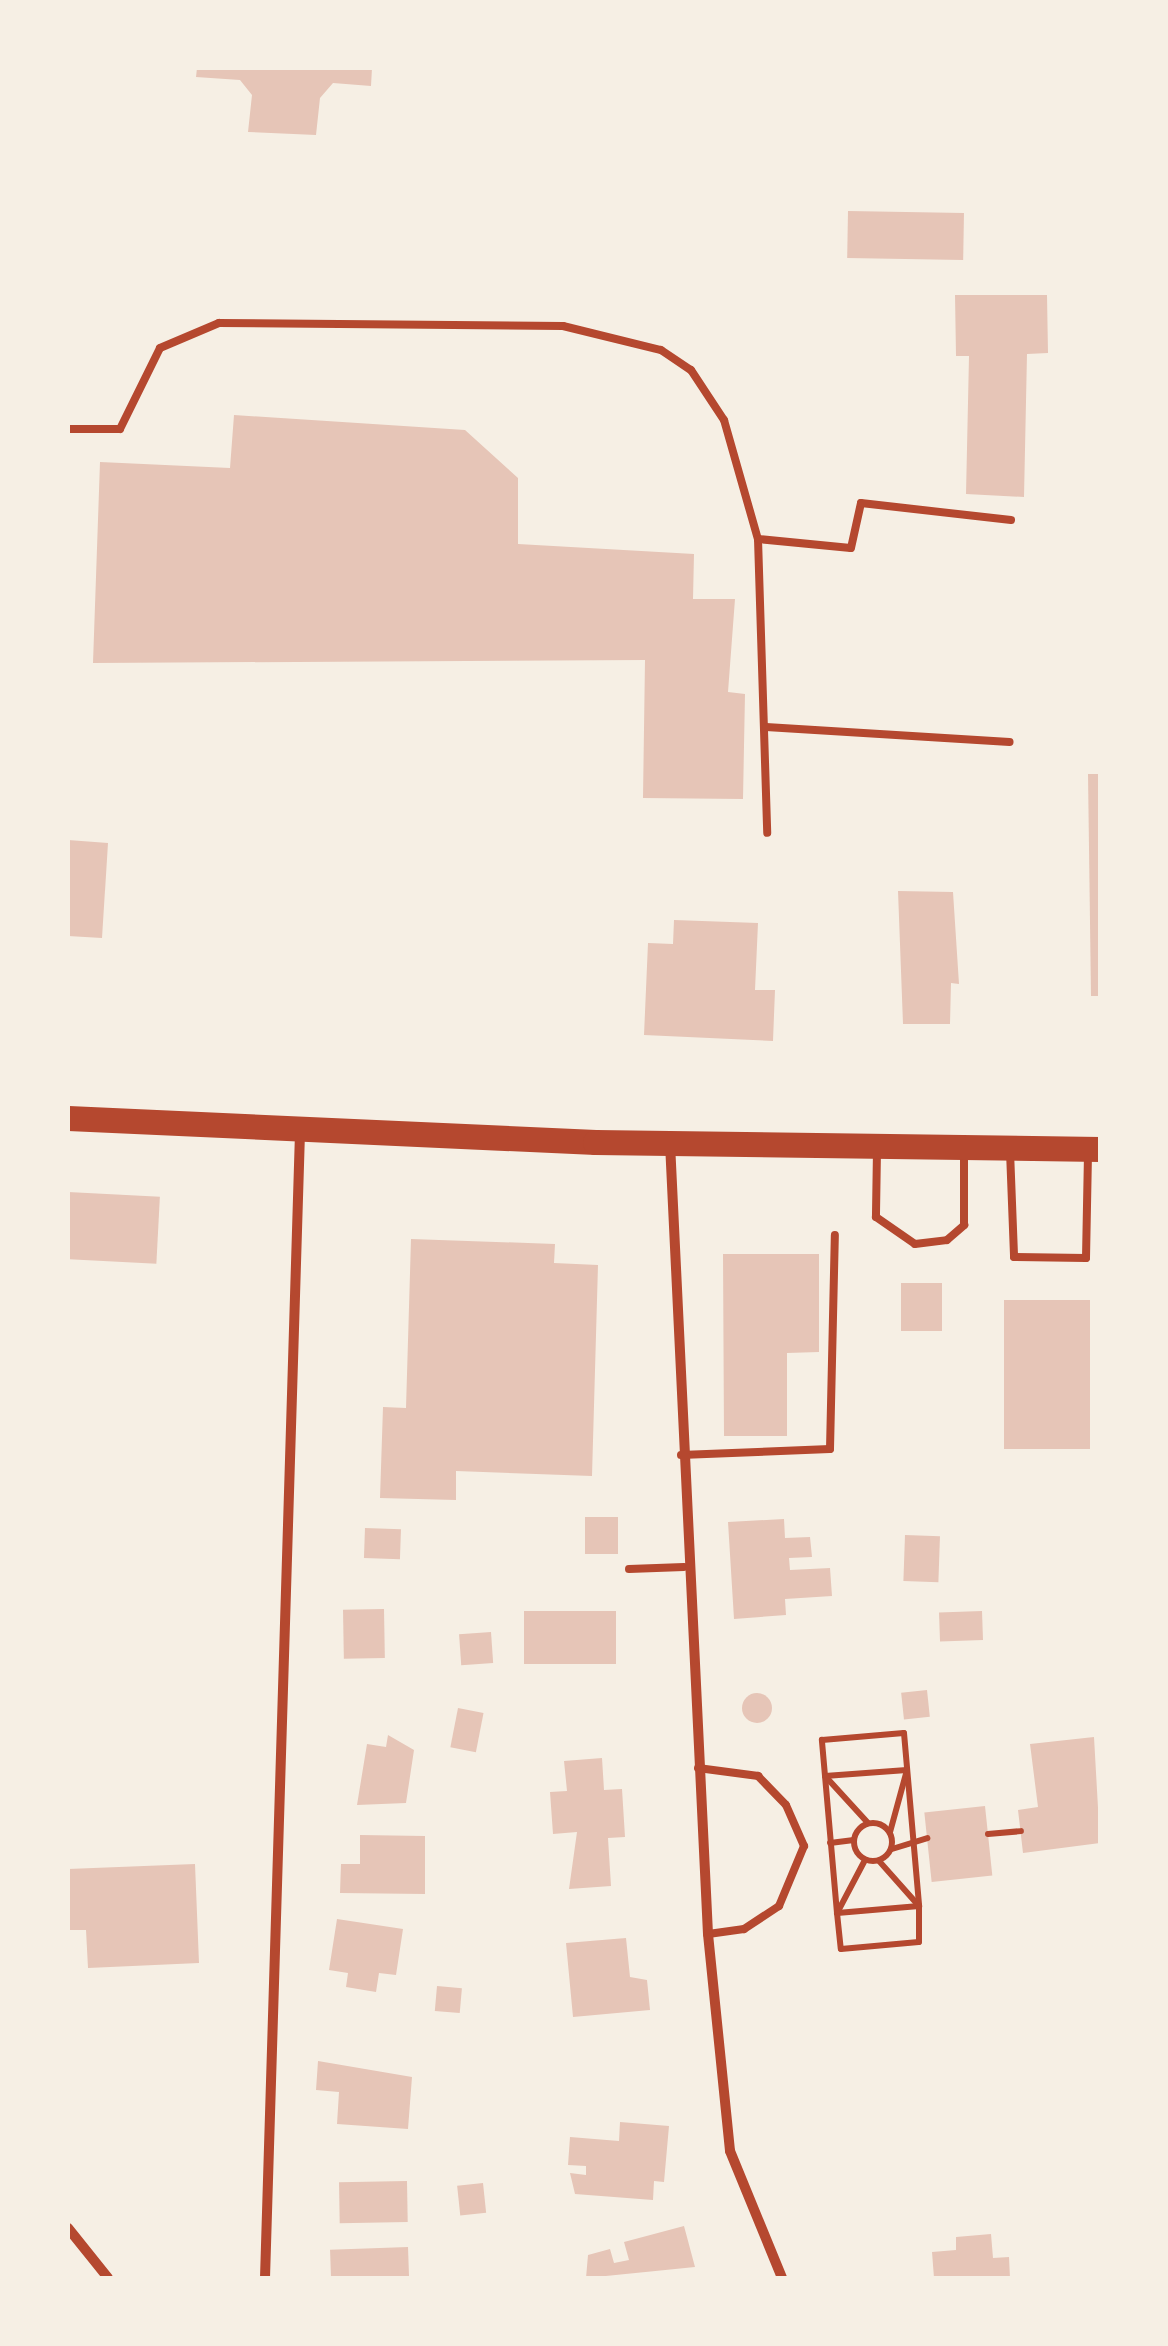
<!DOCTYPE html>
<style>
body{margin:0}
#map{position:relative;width:1168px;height:2346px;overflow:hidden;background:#f6efe4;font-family:"Golos Text",sans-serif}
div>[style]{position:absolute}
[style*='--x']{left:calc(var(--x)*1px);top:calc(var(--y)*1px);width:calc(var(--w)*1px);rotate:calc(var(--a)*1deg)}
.building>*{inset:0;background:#e6c5b7;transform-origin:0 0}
.round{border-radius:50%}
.path>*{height:6px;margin:-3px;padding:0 3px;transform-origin:3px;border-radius:3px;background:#b5482f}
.path>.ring{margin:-3px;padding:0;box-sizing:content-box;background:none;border:6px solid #b5482f;border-radius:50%}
.service>*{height:8px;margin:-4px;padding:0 4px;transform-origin:4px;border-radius:4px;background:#b5482f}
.minor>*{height:10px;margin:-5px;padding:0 5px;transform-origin:5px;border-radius:5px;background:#b5482f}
.primary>*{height:25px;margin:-12.5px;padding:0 12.5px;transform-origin:12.5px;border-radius:12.5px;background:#b5482f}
span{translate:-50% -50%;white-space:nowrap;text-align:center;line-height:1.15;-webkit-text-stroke:10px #f6efe4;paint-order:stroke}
.frame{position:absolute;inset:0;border:70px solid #f6efe4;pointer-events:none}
</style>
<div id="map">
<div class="building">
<div style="clip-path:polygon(197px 68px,372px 68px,371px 86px,333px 83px,320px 98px,316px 135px,248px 132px,252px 95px,240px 80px,196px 77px)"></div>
<div style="left:848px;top:211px;width:116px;height:47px;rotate:1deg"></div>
<div style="clip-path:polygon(955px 295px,1047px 295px,1048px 353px,1027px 354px,1024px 497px,966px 494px,969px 356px,956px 356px)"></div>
<div style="clip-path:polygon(234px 415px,465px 430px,518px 478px,518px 544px,694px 554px,693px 599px,735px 599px,728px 692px,745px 694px,743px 799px,643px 798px,645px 660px,93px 663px,100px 462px,230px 468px)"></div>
<div style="clip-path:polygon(1088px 774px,1100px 774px,1100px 996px,1091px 996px)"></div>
<div style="clip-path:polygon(68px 840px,108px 843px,102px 938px,68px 936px)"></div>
<div style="clip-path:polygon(898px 891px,953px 892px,959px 984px,951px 983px,950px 1024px,903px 1024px)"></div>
<div style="clip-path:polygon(674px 920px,758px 923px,755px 990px,775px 990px,773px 1041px,644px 1035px,648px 943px,673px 944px)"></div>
<div style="left:68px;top:1192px;width:92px;height:67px;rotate:3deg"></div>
<div style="clip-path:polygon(411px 1239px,555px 1244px,554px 1263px,598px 1265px,592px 1476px,456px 1471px,456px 1500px,380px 1498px,383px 1407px,406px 1408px)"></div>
<div style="clip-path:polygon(723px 1254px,819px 1254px,819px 1352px,787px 1353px,787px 1436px,724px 1436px)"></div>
<div style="left:901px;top:1283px;width:41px;height:48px"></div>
<div style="left:1004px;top:1300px;width:86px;height:149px"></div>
<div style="left:585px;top:1517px;width:33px;height:37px"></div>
<div style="clip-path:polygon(784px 1519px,785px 1538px,810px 1537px,812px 1557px,789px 1558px,790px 1570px,830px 1568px,832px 1596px,785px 1599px,786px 1615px,734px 1619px,728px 1522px)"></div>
<div style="left:365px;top:1528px;width:36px;height:30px;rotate:2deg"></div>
<div style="left:905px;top:1535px;width:35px;height:46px;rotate:2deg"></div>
<div style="left:384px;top:1609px;width:49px;height:41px;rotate:89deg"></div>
<div style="left:616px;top:1611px;width:53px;height:92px;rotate:90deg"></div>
<div style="left:982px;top:1611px;width:29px;height:43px;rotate:88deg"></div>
<div style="left:491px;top:1632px;width:31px;height:32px;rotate:86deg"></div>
<div style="left:927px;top:1690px;width:27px;height:26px;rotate:84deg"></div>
<div class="round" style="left:742px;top:1693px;width:30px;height:30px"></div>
<div style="left:458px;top:1708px;width:26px;height:40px;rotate:11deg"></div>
<div style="clip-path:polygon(388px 1735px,414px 1750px,406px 1803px,357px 1805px,367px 1744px,386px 1747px)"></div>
<div style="clip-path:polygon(1094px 1737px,1100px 1843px,1023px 1853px,1018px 1810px,1038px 1807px,1030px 1744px)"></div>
<div style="clip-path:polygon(602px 1758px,604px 1790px,622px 1789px,625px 1837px,608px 1838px,611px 1886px,569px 1889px,577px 1832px,553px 1834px,550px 1792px,567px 1791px,564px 1761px)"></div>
<div style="left:985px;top:1806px;width:70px;height:61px;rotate:84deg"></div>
<div style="clip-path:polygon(360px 1835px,425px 1836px,425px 1894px,340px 1893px,341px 1864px,360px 1864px)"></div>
<div style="clip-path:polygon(195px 1864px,199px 1963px,88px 1968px,86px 1930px,68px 1930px,68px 1869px)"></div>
<div style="clip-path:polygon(337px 1919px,403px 1929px,396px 1975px,379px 1973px,376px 1992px,346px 1987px,348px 1973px,329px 1970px)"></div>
<div style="clip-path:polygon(626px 1938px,630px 1977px,647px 1980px,650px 2010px,573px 2017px,566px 1943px)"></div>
<div style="left:437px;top:1986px;width:25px;height:25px;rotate:5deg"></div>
<div style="clip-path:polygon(318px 2061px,412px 2077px,408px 2129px,337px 2124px,339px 2092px,316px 2090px)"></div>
<div style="clip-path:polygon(620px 2122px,669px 2126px,664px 2182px,654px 2181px,653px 2200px,575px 2194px,570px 2173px,586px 2175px,586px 2166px,568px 2165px,570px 2137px,619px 2141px)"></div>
<div style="left:407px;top:2181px;width:41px;height:68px;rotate:89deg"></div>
<div style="left:483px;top:2183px;width:30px;height:26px;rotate:84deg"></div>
<div style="clip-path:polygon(684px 2226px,695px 2267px,586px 2278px,588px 2255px,610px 2249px,614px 2263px,629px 2260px,624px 2242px)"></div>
<div style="clip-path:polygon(991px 2234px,993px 2258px,1009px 2257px,1010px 2278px,934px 2278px,932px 2252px,956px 2250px,956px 2237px)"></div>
<div style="left:408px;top:2247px;width:31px;height:78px;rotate:88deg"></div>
</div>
<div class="path">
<div style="--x:904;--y:1733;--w:174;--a:85"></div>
<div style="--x:919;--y:1906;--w:82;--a:175.1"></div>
<div style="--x:837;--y:1913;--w:174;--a:-95"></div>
<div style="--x:822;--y:1740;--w:82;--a:-4.9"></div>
<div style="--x:825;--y:1776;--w:82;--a:-4.2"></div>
<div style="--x:907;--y:1770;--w:64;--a:105.3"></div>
<div style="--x:826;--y:1777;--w:62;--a:47.6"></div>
<div class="ring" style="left:854px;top:1823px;width:32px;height:32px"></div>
<div style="--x:988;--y:1834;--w:33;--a:-5"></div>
<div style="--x:830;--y:1843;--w:24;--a:-7"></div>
<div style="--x:892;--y:1849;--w:37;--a:-17"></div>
<div style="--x:865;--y:1860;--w:60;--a:117.8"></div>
<div style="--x:837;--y:1913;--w:36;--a:84"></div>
<div style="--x:841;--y:1949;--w:78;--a:-5.1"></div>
<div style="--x:919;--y:1942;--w:36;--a:-90"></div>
<div style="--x:919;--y:1906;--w:60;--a:-131.6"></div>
</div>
<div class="service">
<div style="--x:68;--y:429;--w:52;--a:0"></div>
<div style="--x:120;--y:429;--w:90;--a:-63.7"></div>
<div style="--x:160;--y:348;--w:64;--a:-23"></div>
<div style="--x:219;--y:323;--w:344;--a:0.5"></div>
<div style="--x:563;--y:326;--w:101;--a:13.8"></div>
<div style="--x:661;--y:350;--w:36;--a:34"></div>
<div style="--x:691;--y:370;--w:60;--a:56.6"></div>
<div style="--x:724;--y:420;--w:124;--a:74.1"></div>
<div style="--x:758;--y:539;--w:294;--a:88.2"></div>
<div style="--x:758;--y:539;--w:93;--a:5.5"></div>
<div style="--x:851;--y:548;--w:46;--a:-77.5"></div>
<div style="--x:861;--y:503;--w:151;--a:6.5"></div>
<div style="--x:766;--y:727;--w:244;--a:3.5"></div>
<div style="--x:877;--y:1150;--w:67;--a:90.9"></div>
<div style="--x:876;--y:1217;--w:47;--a:34.7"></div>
<div style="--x:915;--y:1244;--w:32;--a:-7"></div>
<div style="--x:947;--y:1240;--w:23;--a:-41"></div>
<div style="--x:964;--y:1225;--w:73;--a:-90"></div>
<div style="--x:1010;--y:1151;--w:106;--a:87.8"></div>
<div style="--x:1014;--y:1257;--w:72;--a:0.8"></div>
<div style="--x:1086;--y:1258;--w:103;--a:-88.9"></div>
<div style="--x:681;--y:1455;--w:149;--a:-2.3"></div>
<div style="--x:830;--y:1449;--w:214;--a:-88.7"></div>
<div style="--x:629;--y:1569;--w:55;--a:-2.1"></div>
<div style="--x:698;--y:1768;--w:61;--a:7.6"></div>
<div style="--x:758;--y:1776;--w:40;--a:46"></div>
<div style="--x:786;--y:1805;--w:45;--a:66.3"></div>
<div style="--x:804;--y:1846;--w:65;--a:112.6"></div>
<div style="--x:779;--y:1906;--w:42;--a:146.7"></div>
<div style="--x:744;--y:1929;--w:36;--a:172"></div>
</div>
<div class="minor">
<div style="--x:670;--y:1143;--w:792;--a:87.25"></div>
<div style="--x:708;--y:1934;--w:218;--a:84.2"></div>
<div style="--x:730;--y:2151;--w:137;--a:67.7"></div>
<div style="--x:68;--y:2228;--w:64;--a:51.3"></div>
<div style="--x:265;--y:2278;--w:1149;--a:-88.25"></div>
</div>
<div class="primary">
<div style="--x:68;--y:1118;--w:528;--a:2.61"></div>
<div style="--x:595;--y:1142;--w:505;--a:0.79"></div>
</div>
<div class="frame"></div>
</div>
